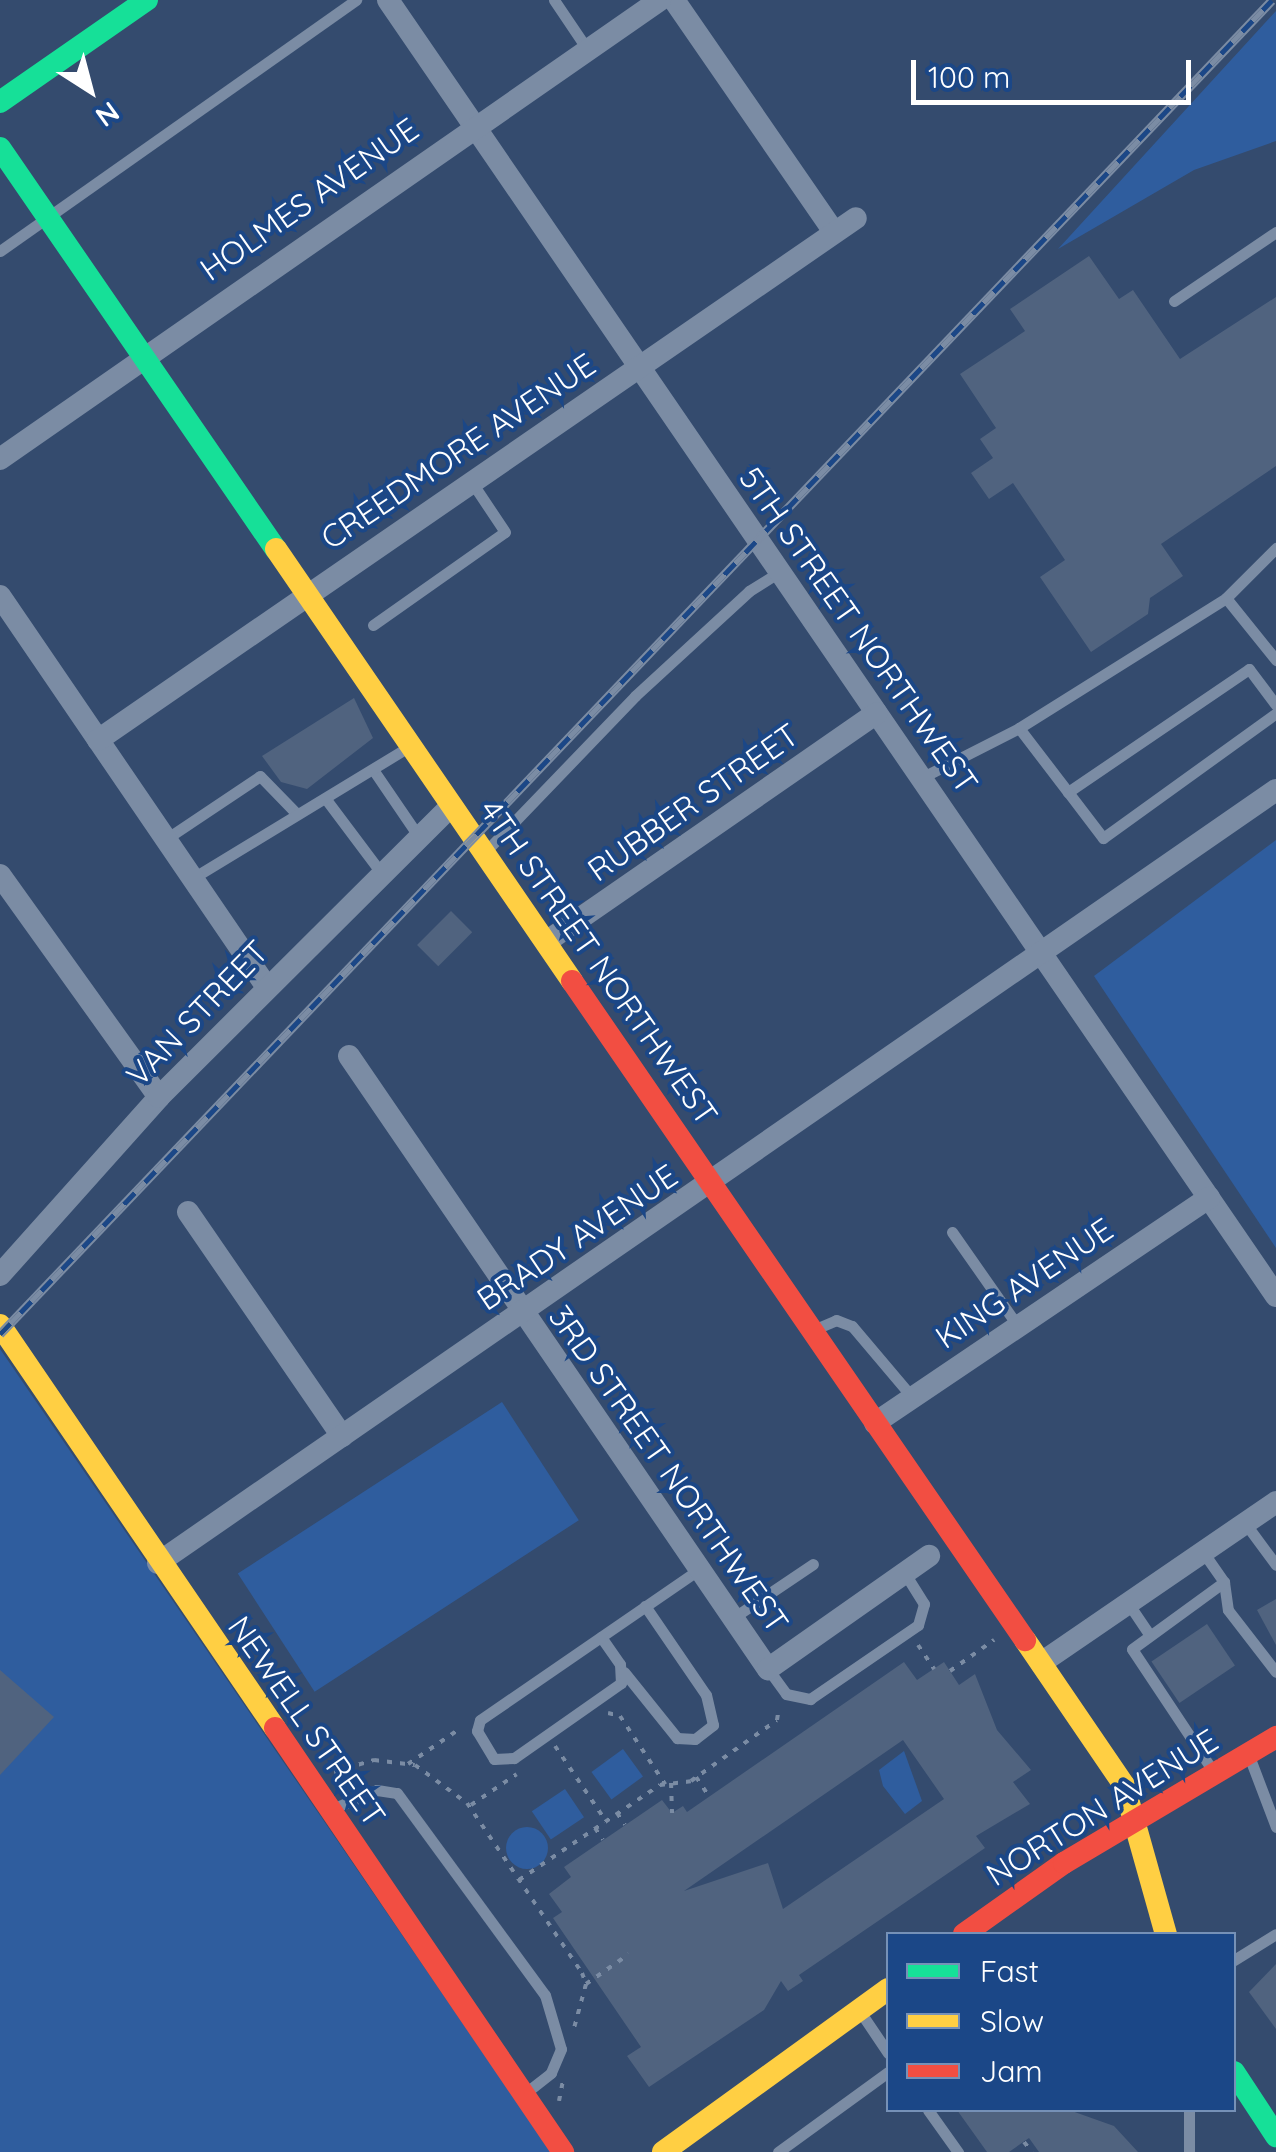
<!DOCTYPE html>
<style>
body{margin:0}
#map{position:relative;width:1276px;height:2152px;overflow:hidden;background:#344b6e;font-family:Quicksand,sans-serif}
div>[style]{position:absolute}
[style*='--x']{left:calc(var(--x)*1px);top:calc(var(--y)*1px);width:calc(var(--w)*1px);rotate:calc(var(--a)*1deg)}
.green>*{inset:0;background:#2f5d9e;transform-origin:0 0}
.round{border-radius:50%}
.building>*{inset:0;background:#50637f;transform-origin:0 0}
.path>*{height:4px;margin-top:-2px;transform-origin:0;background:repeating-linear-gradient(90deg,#7b8ca4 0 5px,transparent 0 13px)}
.lane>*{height:11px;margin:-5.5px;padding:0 5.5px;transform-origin:5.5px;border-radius:5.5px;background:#7b8ca4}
.street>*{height:22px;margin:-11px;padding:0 11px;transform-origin:11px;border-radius:11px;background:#7b8ca4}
.fast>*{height:22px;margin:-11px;padding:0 11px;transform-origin:11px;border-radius:11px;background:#16e098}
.slow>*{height:22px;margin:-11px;padding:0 11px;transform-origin:11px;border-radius:11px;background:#ffcf43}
.jam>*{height:22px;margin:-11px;padding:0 11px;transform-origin:11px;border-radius:11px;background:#f24e42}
.rail>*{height:9px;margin-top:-4.5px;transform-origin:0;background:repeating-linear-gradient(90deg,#1b4787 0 15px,#7b8ca4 0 30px);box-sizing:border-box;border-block:2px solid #7b8ca4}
span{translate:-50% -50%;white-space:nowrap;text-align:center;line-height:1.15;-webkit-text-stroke:8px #1b4787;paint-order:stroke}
.street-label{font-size:32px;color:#fff}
.legend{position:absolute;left:886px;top:1932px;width:350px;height:180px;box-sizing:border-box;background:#1b4787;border:2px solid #7691b7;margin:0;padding:12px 18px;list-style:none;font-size:30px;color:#fff}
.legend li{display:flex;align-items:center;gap:20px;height:50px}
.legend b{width:50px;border:2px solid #7691b7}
.north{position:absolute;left:40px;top:40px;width:100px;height:100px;-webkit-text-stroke:8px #1b4787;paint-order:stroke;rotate:144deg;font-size:28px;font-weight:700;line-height:40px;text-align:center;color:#fff}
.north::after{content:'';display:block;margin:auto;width:35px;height:45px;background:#fff;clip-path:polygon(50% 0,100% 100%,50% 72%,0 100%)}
.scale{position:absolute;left:911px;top:60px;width:280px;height:45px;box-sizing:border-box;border:5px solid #fff;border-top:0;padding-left:12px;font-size:30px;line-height:35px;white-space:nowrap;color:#fff;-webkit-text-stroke:8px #1b4787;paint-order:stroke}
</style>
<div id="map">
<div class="green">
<div style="clip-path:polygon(1276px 11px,1276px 141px,1194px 170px,1058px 249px)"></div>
<div style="clip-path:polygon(1276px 840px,1276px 1248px,1094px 976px)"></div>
<div style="clip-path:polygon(0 1349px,551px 2152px,0 2152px)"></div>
<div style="left:502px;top:1402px;width:141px;height:315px;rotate:57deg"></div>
<div style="left:623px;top:1749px;width:34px;height:39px;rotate:54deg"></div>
<div style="clip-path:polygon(904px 1751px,922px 1801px,905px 1814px,883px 1786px,879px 1770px)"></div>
<div style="left:565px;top:1789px;width:34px;height:40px;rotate:56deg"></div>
<div class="round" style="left:506px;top:1827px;width:42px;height:42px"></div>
</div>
<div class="building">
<div style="clip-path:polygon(1089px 256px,1119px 299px,1133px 290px,1180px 359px,1276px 297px,1276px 466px,1161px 544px,1183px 576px,1150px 598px,1148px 614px,1091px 652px,1040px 577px,1065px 560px,1013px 483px,989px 499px,971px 473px,993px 458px,980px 439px,996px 428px,960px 374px,1025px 331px,1010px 309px)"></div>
<div style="clip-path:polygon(354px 698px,373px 738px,307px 789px,281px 782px,262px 756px)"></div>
<div style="left:451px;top:911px;width:30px;height:48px;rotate:45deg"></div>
<div style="clip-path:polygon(1276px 1599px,1276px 1645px,1257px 1610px)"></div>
<div style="left:1207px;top:1624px;width:50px;height:67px;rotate:56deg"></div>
<div style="clip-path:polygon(evenodd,904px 1662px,917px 1680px,944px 1662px,959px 1685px,975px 1674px,997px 1730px,1031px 1770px,1013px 1782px,1030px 1804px,976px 1836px,985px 1848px,799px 1975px,803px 1981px,788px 1991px,781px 1981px,764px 2010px,649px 2087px,627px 2056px,641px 2047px,553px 1918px,562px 1912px,549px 1894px,571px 1877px,564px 1867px,662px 1800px,672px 1813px,683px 1806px,687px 1812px,904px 1662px,903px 1740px,944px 1799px,783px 1909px,768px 1863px,684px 1891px,903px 1740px)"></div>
<div style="clip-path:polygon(0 1670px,54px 1717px,0 1775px)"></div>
<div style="clip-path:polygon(1276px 1964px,1276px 2029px,1249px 1992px)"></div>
<div style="clip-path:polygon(957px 2110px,1069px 2110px,1114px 2126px,1138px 2152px,1039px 2152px,1029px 2138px,1009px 2152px,987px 2152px)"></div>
</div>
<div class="path">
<div style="--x:918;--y:1645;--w:29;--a:56"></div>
<div style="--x:950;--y:1671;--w:54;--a:-35.2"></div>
<div style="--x:608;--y:1713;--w:12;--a:14"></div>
<div style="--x:620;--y:1716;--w:82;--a:56.5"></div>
<div style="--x:555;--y:1746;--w:91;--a:55.8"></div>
<div style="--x:408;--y:1764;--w:64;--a:-34.2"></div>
<div style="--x:334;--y:1772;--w:42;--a:-16.7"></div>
<div style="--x:374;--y:1760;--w:41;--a:7"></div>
<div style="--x:415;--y:1765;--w:64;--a:36.2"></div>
<div style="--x:467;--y:1803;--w:205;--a:55.9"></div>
<div style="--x:582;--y:1973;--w:12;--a:70"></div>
<div style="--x:586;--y:1984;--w:50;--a:105.2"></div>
<div style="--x:696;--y:1777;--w:23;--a:56"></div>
<div style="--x:671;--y:1783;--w:30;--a:88"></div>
<div style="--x:471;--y:1805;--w:55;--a:-34"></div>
<div style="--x:617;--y:1813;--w:14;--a:56"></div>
<div style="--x:595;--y:1828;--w:14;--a:56"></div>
<div style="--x:519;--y:1880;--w:170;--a:-34"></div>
<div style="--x:660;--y:1785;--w:31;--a:-7"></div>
<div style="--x:691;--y:1781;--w:105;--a:-35.3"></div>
<div style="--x:777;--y:1720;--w:12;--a:-81"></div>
<div style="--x:586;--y:1984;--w:52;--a:-34.9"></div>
<div style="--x:559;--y:2101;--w:20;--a:-79"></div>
<div style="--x:1024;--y:2142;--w:13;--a:51"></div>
</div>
<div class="lane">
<div style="--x:554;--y:0;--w:59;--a:56"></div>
<div style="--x:0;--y:251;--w:436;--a:-35.2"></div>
<div style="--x:1174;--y:301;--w:123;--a:-34.1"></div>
<div style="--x:1226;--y:598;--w:80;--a:51.1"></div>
<div style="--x:373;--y:625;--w:161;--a:-35.2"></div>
<div style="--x:505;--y:532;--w:61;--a:-123.7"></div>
<div style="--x:1276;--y:705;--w:45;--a:-126.9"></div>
<div style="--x:1249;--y:669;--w:219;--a:145.8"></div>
<div style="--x:1068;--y:792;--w:58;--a:52.7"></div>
<div style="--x:1103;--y:838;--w:213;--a:-35.8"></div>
<div style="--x:1019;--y:728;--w:81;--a:52.6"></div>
<div style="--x:374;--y:771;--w:80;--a:55.7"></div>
<div style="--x:921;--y:778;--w:110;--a:-27"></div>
<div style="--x:1019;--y:728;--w:244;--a:-32.1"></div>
<div style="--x:1226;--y:598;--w:71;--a:-45"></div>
<div style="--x:328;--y:802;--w:90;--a:53.1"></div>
<div style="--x:166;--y:839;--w:113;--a:-33.8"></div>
<div style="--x:260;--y:776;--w:50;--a:45.8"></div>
<div style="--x:487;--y:850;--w:214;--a:-46.1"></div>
<div style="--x:635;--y:696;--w:155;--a:-42.6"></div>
<div style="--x:749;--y:591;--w:36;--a:-32"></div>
<div style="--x:193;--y:878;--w:250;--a:-31.3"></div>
<div style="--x:952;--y:1232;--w:113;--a:55"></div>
<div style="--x:813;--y:1330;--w:25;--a:-23"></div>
<div style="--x:836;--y:1320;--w:17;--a:21"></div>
<div style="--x:852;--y:1326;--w:93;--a:49.8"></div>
<div style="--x:1245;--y:1523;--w:52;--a:53.6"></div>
<div style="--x:1203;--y:1552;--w:37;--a:55"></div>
<div style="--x:1224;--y:1582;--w:28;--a:82"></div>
<div style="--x:1228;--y:1610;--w:78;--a:52.3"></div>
<div style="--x:1128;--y:1603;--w:37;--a:56"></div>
<div style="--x:730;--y:1620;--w:100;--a:-34"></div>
<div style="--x:601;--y:1637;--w:33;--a:55"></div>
<div style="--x:620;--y:1664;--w:19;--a:87"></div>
<div style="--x:621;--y:1683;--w:131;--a:145"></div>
<div style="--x:514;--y:1758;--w:20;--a:177"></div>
<div style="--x:494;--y:1759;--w:33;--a:-121"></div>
<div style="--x:477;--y:1731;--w:11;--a:-75"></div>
<div style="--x:480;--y:1720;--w:263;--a:-34.5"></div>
<div style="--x:768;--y:1669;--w:31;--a:54"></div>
<div style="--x:786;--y:1694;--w:25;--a:12"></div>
<div style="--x:810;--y:1699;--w:131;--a:-34.4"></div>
<div style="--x:918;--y:1625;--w:22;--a:-74"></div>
<div style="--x:924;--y:1604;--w:36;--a:-122"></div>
<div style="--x:624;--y:1672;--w:85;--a:51.2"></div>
<div style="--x:677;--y:1738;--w:18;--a:3"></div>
<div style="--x:695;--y:1739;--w:23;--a:-38"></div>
<div style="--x:713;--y:1725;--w:31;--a:-103"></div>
<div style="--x:706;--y:1695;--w:108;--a:-124.4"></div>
<div style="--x:1249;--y:1756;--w:76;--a:69.2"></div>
<div style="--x:1213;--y:1771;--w:146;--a:-123.6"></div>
<div style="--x:1132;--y:1649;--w:114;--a:-36.1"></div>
<div style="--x:332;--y:1809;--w:49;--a:-22.9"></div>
<div style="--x:377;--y:1790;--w:20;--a:9"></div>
<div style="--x:397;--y:1793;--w:250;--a:53.8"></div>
<div style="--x:545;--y:1995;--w:56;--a:73.5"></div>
<div style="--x:561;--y:2049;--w:26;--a:113"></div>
<div style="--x:551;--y:2073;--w:33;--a:142"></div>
<div style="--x:1234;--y:1960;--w:49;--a:-31.8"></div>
<div style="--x:859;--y:2010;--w:52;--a:56"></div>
<div style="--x:928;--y:2110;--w:52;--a:54.5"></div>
<div style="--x:778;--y:2152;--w:136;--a:-36"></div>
<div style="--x:1189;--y:2152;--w:42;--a:-90"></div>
</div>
<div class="street">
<div style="--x:388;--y:0;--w:1571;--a:55.58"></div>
<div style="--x:674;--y:0;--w:282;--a:55.4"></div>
<div style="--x:0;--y:459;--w:804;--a:-34.82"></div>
<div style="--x:0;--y:596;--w:473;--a:55.7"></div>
<div style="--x:98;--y:740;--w:920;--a:-34.55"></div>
<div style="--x:0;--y:875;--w:273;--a:54.4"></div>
<div style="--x:546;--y:942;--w:402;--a:-34.7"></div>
<div style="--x:349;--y:1056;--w:743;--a:55.65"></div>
<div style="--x:768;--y:1669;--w:197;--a:-35.1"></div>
<div style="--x:188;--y:1212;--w:272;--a:55.5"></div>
<div style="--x:0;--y:1275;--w:239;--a:-48.2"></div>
<div style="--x:159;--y:1097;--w:412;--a:-44.9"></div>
<div style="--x:875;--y:1423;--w:403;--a:-34"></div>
<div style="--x:158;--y:1563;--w:1359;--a:-34.66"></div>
<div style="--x:1041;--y:1663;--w:285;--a:-34.4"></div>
</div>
<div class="fast">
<div style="--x:0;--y:102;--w:179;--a:-34.8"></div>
<div style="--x:0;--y:148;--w:487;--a:55.5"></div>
<div style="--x:1234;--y:2072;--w:77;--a:56.7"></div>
</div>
<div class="slow">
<div style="--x:276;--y:549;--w:524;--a:55.58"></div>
<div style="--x:0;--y:1325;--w:488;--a:55.7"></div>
<div style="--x:1025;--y:1640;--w:176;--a:55.7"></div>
<div style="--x:1124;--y:1785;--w:155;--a:74.3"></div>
<div style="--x:663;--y:2152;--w:278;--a:-35.9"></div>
</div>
<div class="jam">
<div style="--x:572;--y:981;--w:800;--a:55.5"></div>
<div style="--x:275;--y:1728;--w:513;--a:55.81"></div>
<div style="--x:964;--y:1934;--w:123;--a:-35.4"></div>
<div style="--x:1064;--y:1863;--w:247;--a:-30.7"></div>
</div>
<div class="rail">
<div style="--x:0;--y:1334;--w:1843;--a:-46.36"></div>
</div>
<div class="street-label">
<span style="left:309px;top:199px;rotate:-35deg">HOLMES AVENUE</span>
<span style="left:458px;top:451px;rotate:-34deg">CREEDMORE AVENUE</span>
<span style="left:859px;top:630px;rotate:55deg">5TH STREET NORTHWEST</span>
<span style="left:693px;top:802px;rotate:-35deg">RUBBER STREET</span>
<span style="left:599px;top:962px;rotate:55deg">4TH STREET NORTHWEST</span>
<span style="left:197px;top:1013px;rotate:-46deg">VAN STREET</span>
<span style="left:577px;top:1237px;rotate:-34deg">BRADY AVENUE</span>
<span style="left:1024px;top:1283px;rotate:-34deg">KING AVENUE</span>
<span style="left:669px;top:1469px;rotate:55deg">3RD STREET NORTHWEST</span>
<span style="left:307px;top:1721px;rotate:55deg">NEWELL STREET</span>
<span style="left:1102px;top:1807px;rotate:-32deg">NORTON AVENUE</span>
</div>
<ul class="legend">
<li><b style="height:12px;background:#16e098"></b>Fast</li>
<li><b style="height:12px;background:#ffcf43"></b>Slow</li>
<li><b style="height:12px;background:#f24e42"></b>Jam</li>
</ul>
<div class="north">N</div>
<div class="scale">100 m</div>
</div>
